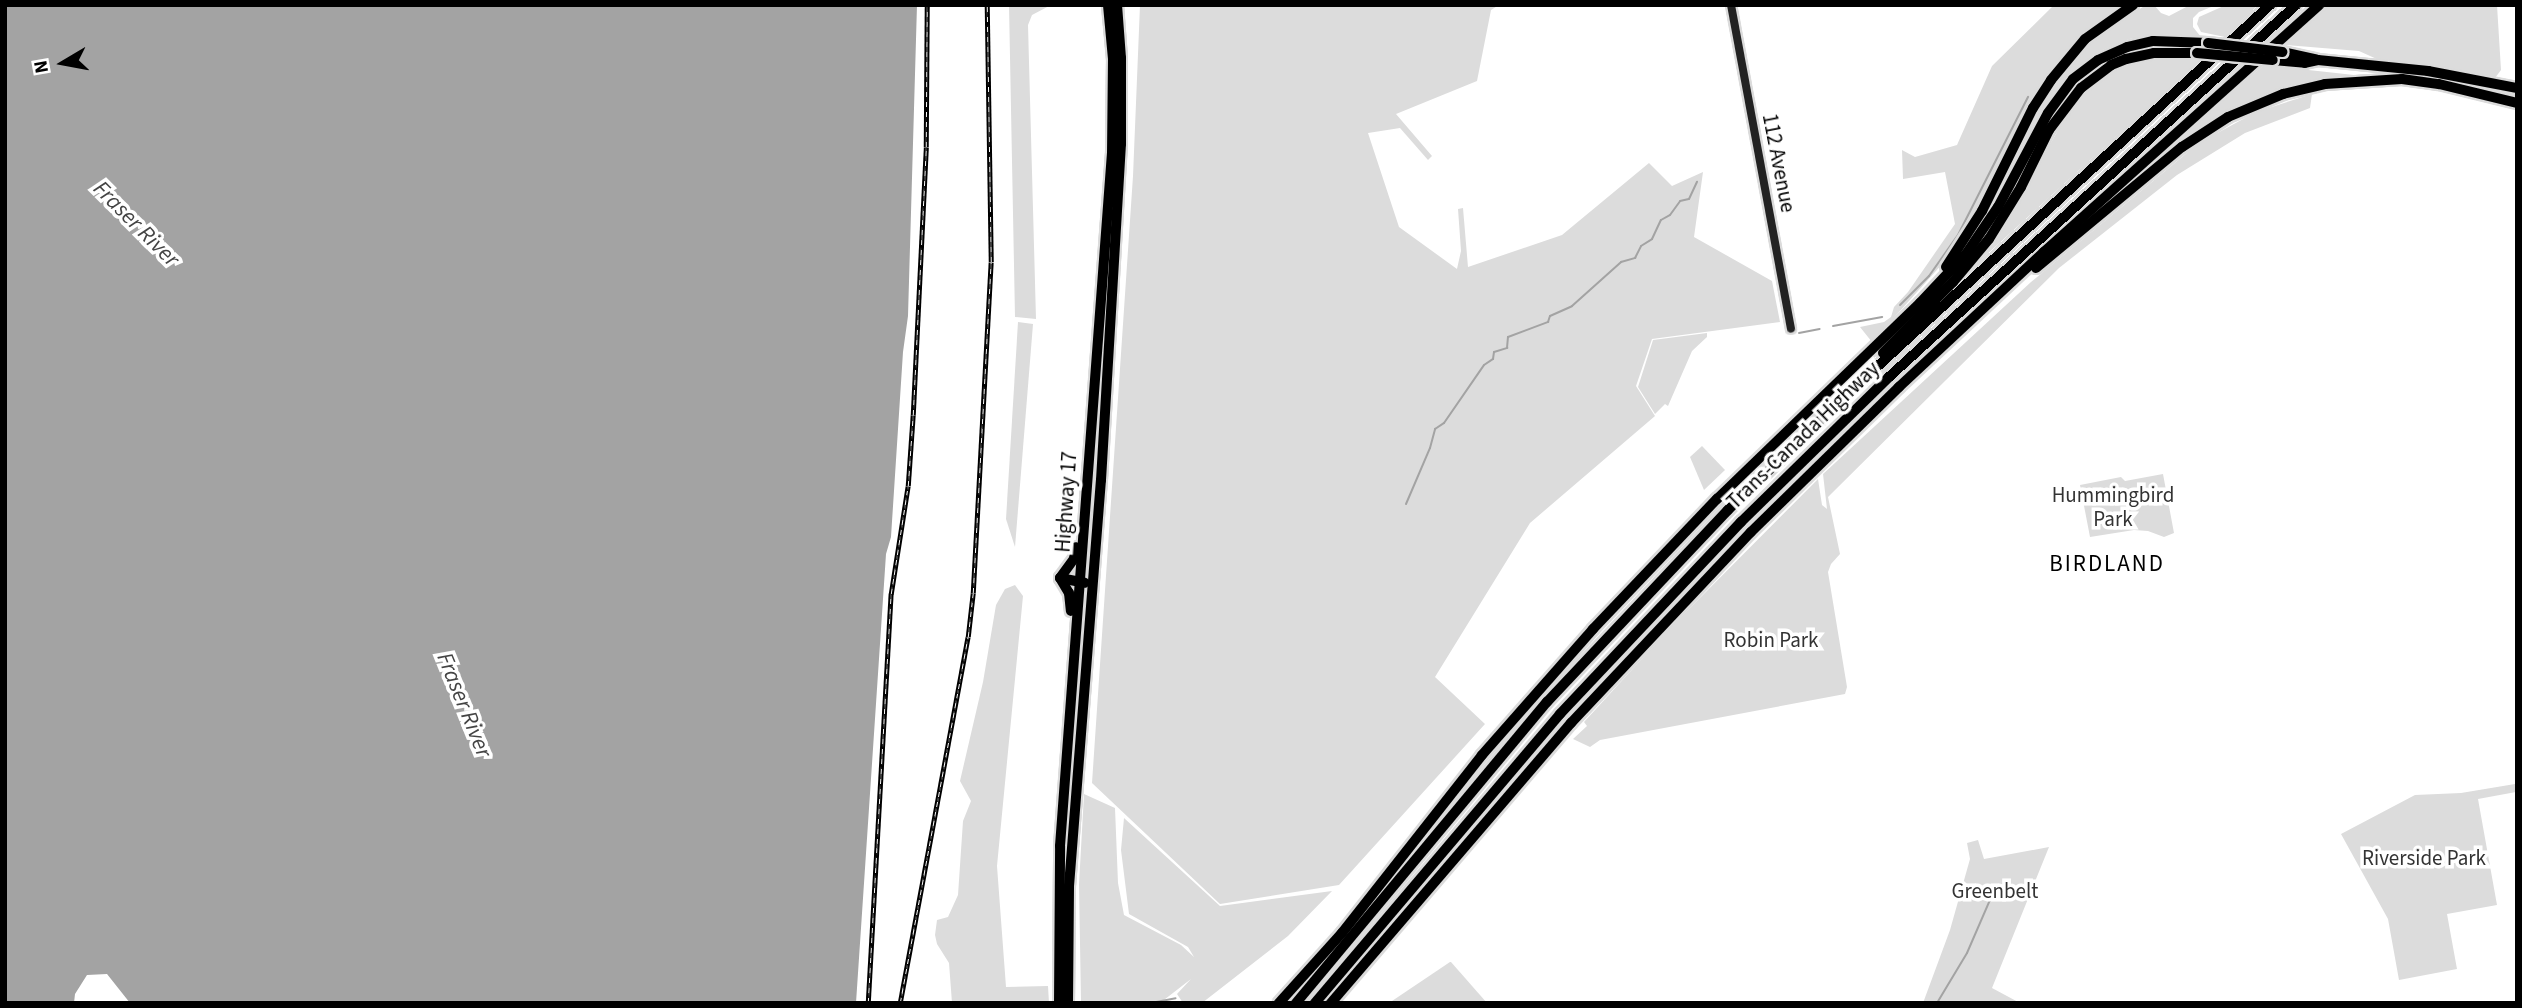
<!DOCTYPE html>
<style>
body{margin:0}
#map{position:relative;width:2522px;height:1008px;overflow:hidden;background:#fff;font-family:"Source Sans 3",sans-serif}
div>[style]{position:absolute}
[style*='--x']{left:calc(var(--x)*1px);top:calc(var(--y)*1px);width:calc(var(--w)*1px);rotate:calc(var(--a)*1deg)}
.green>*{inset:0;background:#dcdcdc}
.water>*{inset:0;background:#a3a3a3}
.stream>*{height:2px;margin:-1px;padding:0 1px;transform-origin:1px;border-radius:1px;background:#a3a3a3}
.roads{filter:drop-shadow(2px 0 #dbdbdb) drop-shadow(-2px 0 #dbdbdb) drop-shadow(0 2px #dbdbdb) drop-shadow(0 -2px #dbdbdb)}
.secondary>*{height:8px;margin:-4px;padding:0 4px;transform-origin:4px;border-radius:4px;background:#222}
.highway>*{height:10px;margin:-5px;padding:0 5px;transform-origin:5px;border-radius:5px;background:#000}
.rail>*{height:4.5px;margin-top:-2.25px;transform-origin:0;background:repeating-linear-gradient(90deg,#fff 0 5px,#000 0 10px);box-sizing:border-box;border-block:2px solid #000}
.bridges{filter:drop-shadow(2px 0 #dbdbdb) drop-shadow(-2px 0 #dbdbdb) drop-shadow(0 2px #dbdbdb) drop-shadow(0 -2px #dbdbdb)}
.highway-bridge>*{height:10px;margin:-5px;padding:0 5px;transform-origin:5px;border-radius:5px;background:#000}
span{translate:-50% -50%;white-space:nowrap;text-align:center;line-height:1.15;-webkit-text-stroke:7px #fff;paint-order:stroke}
.street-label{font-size:21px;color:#000}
.park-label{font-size:21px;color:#333}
.water-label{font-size:23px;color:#444;font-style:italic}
.neighbourhood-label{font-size:23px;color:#000;letter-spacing:2px}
.frame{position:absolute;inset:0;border:7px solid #000;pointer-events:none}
.north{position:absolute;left:28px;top:28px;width:70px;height:70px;-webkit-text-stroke:5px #fff;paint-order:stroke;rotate:260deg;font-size:19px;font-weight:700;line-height:28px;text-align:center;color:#000}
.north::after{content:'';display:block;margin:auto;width:24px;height:32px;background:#000;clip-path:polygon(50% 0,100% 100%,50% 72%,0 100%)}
</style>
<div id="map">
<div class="green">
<div style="clip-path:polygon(1009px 5px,1051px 5px,1032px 15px,1028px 25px,1036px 319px,1015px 317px)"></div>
<div style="clip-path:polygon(1140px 5px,1499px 5px,1491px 10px,1477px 81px,1396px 114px,1432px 156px,1428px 160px,1400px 128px,1368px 133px,1399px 227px,1457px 269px,1461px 251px,1458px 209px,1463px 208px,1468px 267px,1562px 235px,1649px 163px,1672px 186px,1703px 172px,1694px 237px,1772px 281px,1780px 322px,1652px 339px,1636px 386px,1655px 416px,1530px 523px,1435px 677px,1485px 724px,1339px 885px,1220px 904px,1092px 783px,1133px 176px)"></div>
<div style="clip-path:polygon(2054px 5px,2122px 5px,2082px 34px,2048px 72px,2026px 109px,1969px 224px,1944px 262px,1872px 342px,1860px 327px,1884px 322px,1891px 317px,1894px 307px,1908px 292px,1955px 224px,1945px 172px,1903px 179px,1902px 150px,1915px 157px,1957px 145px,1992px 66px)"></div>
<div style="clip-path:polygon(2146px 5px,2154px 5px,2161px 13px,2169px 16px,2190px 5px,2216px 5px,2199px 12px,2193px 18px,2193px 27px,2201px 37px,2161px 34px,2129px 39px,2100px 51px,2070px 74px,2043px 109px,2001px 192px,1978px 230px,1976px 229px,2031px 120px,2068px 65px,2099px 35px)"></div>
<div style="clip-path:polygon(2226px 5px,2258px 5px,2225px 37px,2201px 32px,2197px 24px,2199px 17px)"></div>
<div style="clip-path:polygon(2326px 5px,2497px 5px,2501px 70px,2495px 78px,2379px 60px,2359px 51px,2285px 45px)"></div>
<div style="clip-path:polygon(2153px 57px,2202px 58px,1971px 269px,2012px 211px,2073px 104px,2102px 77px,2129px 63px)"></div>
<div style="clip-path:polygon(2264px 65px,2354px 75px,2289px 87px,2247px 103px,2202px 126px,2155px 160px)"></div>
<div style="clip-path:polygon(2312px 94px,2310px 108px,2245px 133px,2177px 175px,2059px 268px,1828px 497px,1840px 554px,1831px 564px,1828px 572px,1847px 687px,1845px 694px,1600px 740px,1590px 747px,1573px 739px,1587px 726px,1584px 722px,1672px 626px,1818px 479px,1822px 505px,1827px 509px,1823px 474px,2031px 282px,2199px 143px,2256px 112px)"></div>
<div style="clip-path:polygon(1018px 322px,1033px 324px,1015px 547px,1006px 519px)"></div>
<div style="clip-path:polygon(1707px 333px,1707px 337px,1692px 351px,1668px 406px,1665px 404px,1655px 414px,1638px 387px,1653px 340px)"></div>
<div style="clip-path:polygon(1702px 446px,1725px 470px,1704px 490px,1690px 457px)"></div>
<div style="clip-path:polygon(2163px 474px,2174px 533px,2164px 537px,2148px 531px,2134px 530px,2090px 537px,2080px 485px,2121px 477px,2125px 481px)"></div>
<div style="clip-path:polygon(1015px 585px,1023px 596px,997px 866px,1006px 987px,1048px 986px,1049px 1003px,952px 1003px,949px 963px,937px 944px,935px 935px,937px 920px,948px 917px,958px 895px,963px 821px,971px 801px,960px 781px,983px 682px,996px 605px,1005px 589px)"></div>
<div style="clip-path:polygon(2515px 784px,2516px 792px,2478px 799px,2497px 905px,2447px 914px,2457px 969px,2399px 980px,2388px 919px,2341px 834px,2415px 795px,2461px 793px)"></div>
<div style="clip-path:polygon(1084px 794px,1115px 808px,1118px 883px,1124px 915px,1181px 945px,1194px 957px,1188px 947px,1129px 914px,1121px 850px,1124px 818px,1220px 906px,1332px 891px,1288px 936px,1202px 1003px,1183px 1003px,1177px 994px,1191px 979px,1160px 1003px,1081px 1003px,1079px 884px)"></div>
<div style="clip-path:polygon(1978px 840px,1984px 859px,2049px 847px,1992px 988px,2020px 1003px,1923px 1003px,1950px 930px,1970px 859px,1967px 843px)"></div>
<div style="clip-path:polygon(1451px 962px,1487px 1003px,1389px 1003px,1450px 962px)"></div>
</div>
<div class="water">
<div style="clip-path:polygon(5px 5px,917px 5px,908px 316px,903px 352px,891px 537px,886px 554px,856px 1003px,130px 1003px,107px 974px,87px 975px,75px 994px,74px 1003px,5px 1003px)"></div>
</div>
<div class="stream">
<div style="--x:1900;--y:305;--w:41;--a:-45"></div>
<div style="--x:1929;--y:276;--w:50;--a:-54.7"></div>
<div style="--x:1958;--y:235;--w:155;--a:-63.1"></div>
<div style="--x:1833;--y:326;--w:50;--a:-10.4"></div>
<div style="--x:1799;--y:333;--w:21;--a:-11"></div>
<div style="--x:1406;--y:504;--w:61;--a:-66.8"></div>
<div style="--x:1430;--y:448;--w:20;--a:-75"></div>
<div style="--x:1435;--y:429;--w:11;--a:-34"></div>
<div style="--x:1444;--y:423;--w:70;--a:-55.4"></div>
<div style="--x:1484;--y:365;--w:11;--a:-34"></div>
<div style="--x:1493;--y:359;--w:7;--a:-82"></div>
<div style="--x:1494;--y:352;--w:14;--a:-17"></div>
<div style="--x:1507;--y:348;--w:11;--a:-85"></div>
<div style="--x:1508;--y:337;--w:43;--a:-20.6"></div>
<div style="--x:1548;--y:322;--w:6;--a:-72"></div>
<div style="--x:1550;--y:316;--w:24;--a:-24"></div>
<div style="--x:1572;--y:306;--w:66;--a:-41.9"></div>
<div style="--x:1621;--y:262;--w:15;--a:-16"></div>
<div style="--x:1635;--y:258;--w:13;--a:-63"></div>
<div style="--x:1641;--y:246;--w:13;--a:-32"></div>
<div style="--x:1652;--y:239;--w:21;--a:-65"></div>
<div style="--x:1661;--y:220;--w:10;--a:-29"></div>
<div style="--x:1670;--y:215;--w:17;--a:-54"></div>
<div style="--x:1680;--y:201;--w:9;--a:-13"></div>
<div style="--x:1689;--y:199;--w:19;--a:-65"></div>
<div style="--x:1151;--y:1003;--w:25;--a:-11"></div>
<div style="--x:1937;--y:1003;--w:58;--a:-59"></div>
<div style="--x:1967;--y:953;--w:65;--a:-66.6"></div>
</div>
<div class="roads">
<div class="secondary">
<div style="--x:1731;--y:5;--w:329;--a:79.5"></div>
</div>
<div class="highway">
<div style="--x:2282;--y:52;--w:35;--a:12"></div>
<div style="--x:2273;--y:60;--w:32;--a:5"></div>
<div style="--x:2305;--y:63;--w:13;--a:-13"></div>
<div style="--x:2318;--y:60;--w:111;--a:5.7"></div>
<div style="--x:2428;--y:71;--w:91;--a:10.8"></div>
<div style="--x:1946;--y:267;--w:67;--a:-57.3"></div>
<div style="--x:1982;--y:211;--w:115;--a:-63.7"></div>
<div style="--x:2033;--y:108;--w:33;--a:-57"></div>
<div style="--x:2051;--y:80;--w:53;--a:-50.3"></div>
<div style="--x:2085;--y:39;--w:59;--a:-35.3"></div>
<div style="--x:2036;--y:268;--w:190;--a:-39.7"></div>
<div style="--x:2182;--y:147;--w:55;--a:-33.1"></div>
<div style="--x:2228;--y:117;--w:60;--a:-22.7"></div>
<div style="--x:2283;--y:94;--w:43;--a:-13.4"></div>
<div style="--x:2325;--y:84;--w:77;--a:-3.7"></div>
<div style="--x:2402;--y:79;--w:37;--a:8"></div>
<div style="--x:2439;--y:84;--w:80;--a:13.7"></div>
<div style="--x:1883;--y:353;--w:100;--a:-45.4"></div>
<div style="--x:1953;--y:282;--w:56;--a:-50.1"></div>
<div style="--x:1989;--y:239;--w:61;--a:-58.4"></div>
<div style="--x:2021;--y:187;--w:64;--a:-63.8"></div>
<div style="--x:2049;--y:130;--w:53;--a:-52.7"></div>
<div style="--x:2081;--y:88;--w:38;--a:-37"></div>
<div style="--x:2111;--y:65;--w:16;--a:-22"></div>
<div style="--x:2126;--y:59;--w:29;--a:-12"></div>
<div style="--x:2154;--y:53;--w:43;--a:0"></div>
<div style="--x:1060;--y:578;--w:25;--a:11"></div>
<div style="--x:1060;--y:578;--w:24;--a:-54"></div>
<div style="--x:1074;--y:559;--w:12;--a:-81"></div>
<div style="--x:1060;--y:578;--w:17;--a:59"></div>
<div style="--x:1069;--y:593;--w:18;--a:84"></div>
<div style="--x:1059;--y:1003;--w:157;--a:-89.6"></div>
<div style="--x:1060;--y:846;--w:695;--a:-85.71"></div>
<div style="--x:1112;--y:153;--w:94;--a:-89.4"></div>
<div style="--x:1113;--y:59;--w:54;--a:-95.3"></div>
<div style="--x:1068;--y:1003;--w:117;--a:-89.5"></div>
<div style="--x:1069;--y:886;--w:407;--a:-85.5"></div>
<div style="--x:1101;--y:480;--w:337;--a:-86.6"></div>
<div style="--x:1121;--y:144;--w:86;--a:-90"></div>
<div style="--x:1121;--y:58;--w:53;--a:-94.3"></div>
<div style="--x:1279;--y:1003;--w:94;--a:-48"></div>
<div style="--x:1342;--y:933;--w:226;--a:-51.8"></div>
<div style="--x:1482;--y:755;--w:168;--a:-48.6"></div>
<div style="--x:1593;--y:629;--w:180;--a:-46.4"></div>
<div style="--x:1717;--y:499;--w:282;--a:-44"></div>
<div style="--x:1920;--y:303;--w:67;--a:-46.8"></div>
<div style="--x:1966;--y:254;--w:57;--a:-55.8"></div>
<div style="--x:1998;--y:207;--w:106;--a:-62"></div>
<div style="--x:2048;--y:113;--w:42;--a:-53.7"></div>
<div style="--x:2073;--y:79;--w:31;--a:-37"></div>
<div style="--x:2098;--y:60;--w:32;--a:-24"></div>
<div style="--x:2127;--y:47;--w:27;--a:-13"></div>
<div style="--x:2153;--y:41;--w:55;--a:2.1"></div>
<div style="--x:1296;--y:1003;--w:392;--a:-50.2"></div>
<div style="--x:1547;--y:702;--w:264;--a:-46.7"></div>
<div style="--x:1728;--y:510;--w:159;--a:-44.2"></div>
<div style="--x:1842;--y:399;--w:582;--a:-42.63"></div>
<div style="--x:1315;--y:1003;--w:379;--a:-49.7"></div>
<div style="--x:1560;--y:714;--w:264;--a:-46.7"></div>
<div style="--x:1741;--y:522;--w:207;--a:-44.4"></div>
<div style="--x:1889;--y:377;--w:551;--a:-42.43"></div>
<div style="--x:1331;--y:1003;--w:369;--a:-49.4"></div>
<div style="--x:1571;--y:723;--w:262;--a:-46.7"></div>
<div style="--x:1751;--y:532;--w:207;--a:-44.4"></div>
<div style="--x:1899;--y:387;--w:198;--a:-43"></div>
<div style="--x:2044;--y:252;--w:370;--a:-41.9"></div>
</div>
</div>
<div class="rail">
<div style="--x:868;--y:1003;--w:410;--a:-86.8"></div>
<div style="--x:891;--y:594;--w:109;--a:-81.1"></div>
<div style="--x:908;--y:486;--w:71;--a:-86"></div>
<div style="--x:913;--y:415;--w:268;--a:-87.2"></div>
<div style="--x:926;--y:147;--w:142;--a:-89.6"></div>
<div style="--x:900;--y:1003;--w:372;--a:-79.5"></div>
<div style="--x:968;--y:637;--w:44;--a:-83.5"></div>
<div style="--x:973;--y:593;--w:331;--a:-86.9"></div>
<div style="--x:991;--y:262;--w:257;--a:-90.9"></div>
</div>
<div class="bridges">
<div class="highway-bridge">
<div style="--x:2208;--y:43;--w:75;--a:6.9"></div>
<div style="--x:2197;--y:53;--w:76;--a:5.3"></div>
</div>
</div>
<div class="street-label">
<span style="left:1779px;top:163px;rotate:79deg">112 Avenue</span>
<span style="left:1803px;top:435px;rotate:-44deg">Trans-Canada Highway</span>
<span style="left:1066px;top:502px;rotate:-86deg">Highway 17</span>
</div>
<div class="park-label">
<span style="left:2113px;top:507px">Hummingbird<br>Park</span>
<span style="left:1771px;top:640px">Robin Park</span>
<span style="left:2424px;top:858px">Riverside Park</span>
<span style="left:1995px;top:891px">Greenbelt</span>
</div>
<div class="water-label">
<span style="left:136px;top:224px;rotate:45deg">Fraser River</span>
<span style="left:464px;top:705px;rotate:68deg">Fraser River</span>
</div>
<div class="neighbourhood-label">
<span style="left:2107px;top:564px">BIRDLAND</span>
</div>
<div class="frame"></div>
<div class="north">N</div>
</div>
